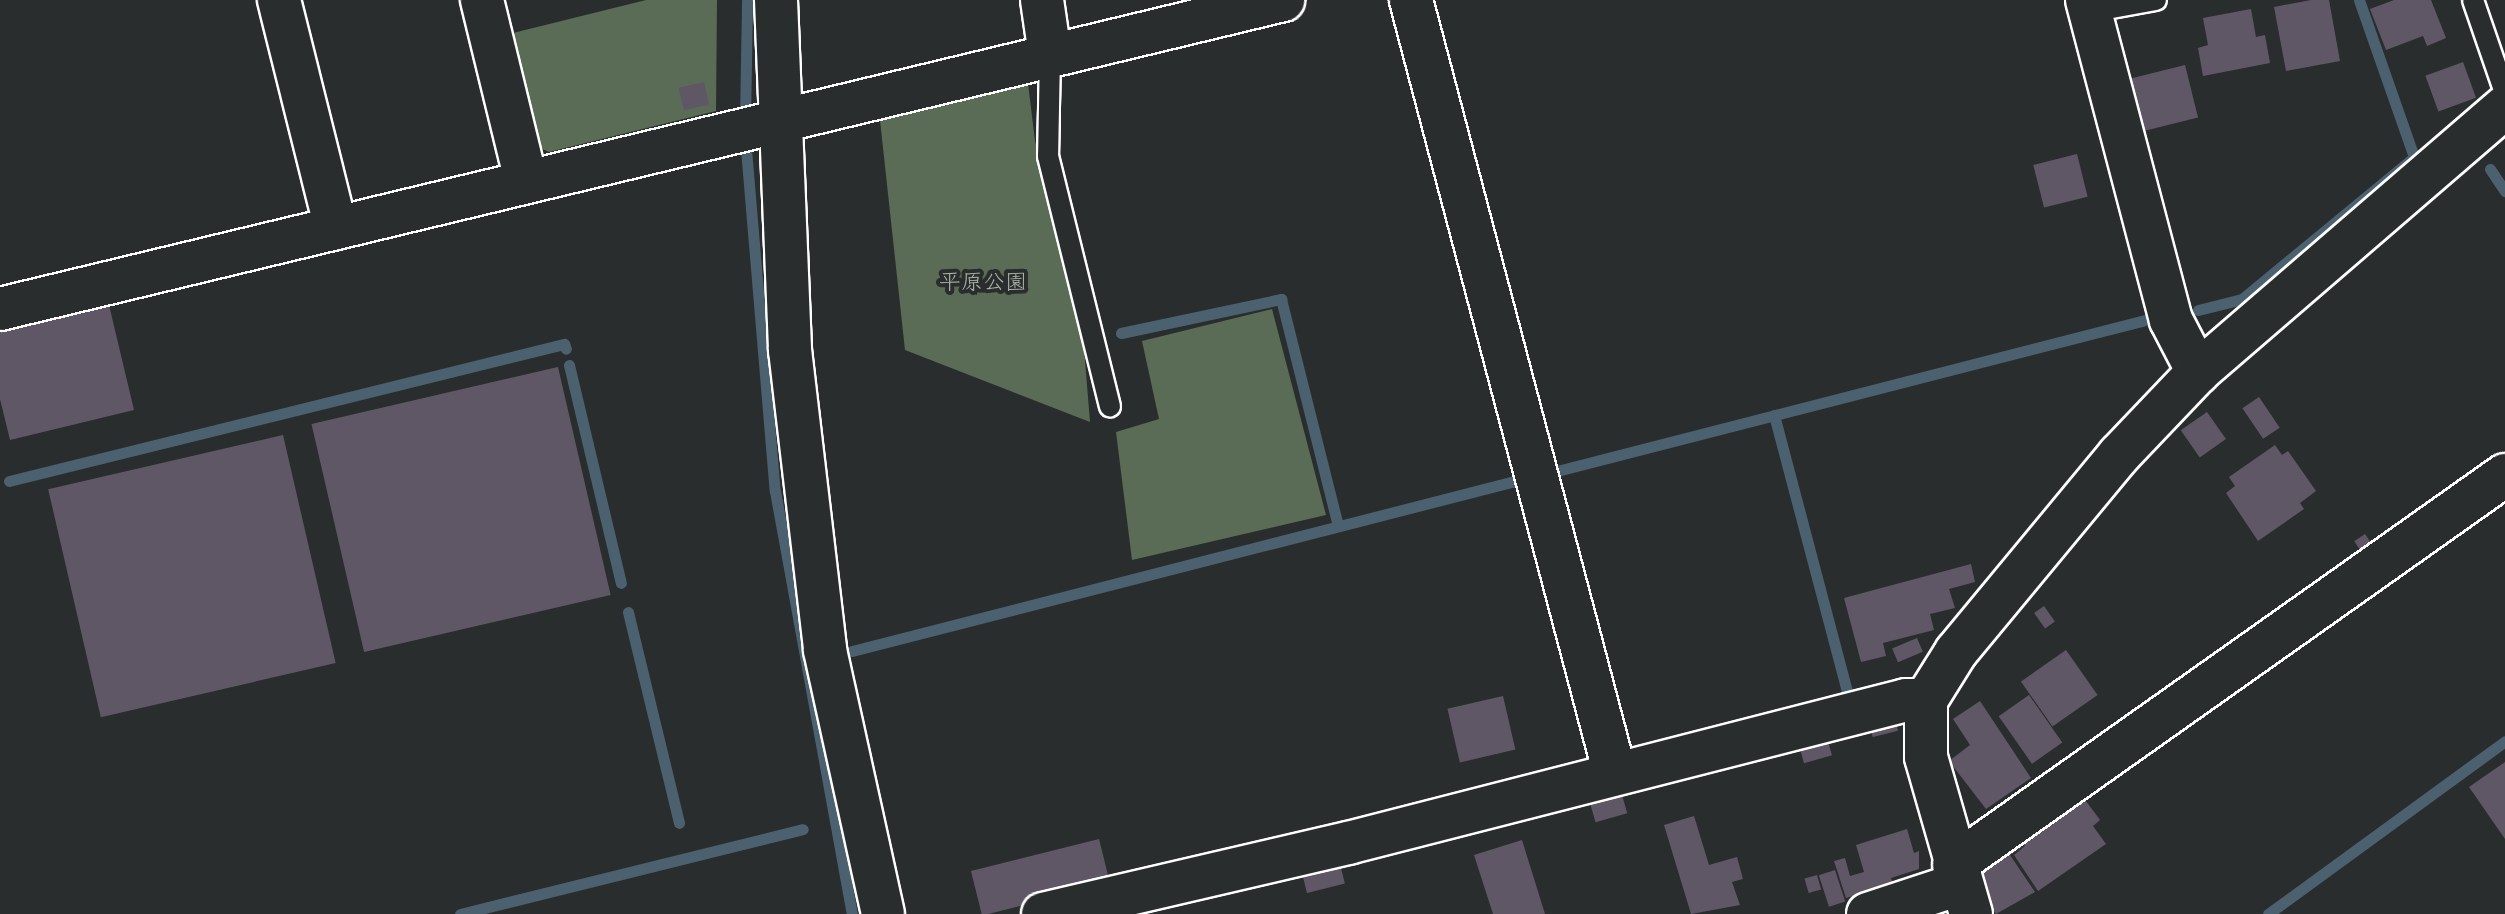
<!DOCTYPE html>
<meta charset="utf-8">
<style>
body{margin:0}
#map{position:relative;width:2505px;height:914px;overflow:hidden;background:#2a2d2e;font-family:"Balsamiq Sans","Klee One",sans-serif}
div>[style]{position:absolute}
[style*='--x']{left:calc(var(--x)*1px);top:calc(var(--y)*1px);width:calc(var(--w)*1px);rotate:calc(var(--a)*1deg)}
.green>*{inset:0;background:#5a6c56}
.stream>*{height:11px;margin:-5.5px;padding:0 5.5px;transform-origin:5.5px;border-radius:5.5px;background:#4c6170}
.building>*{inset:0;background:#605766;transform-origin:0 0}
.roads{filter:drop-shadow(2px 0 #fff) drop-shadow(-2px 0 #fff) drop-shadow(0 2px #fff) drop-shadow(0 -2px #fff)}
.service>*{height:20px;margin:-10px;padding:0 10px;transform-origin:10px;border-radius:10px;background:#2a2d2e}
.minor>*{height:42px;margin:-21px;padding:0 21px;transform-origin:21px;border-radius:21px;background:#2a2d2e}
span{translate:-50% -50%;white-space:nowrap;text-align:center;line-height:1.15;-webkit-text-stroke:8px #2a2d2e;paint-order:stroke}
.park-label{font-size:22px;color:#acb6aa}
</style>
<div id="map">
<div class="green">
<div style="clip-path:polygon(646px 0,717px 0,716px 111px,549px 152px,538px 147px,513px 33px)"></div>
<div style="clip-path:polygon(1027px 75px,1035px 141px,1082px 324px,1090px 422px,905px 350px,879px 111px)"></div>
<div style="clip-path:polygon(1272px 309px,1326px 515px,1132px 560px,1116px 432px,1159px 419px,1142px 341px)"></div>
</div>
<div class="stream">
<div style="--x:745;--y:119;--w:119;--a:-89"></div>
<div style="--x:745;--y:137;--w:355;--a:85.2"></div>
<div style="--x:775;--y:491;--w:430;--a:79.7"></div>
<div style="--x:2490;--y:169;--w:27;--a:56"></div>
<div style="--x:2198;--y:310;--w:45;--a:-14"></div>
<div style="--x:2242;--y:299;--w:223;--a:-39.5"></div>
<div style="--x:2414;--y:157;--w:166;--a:-109.3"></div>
<div style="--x:1121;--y:333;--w:164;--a:-12"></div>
<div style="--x:1281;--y:299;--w:234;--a:75.9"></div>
<div style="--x:569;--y:365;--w:224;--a:76.6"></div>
<div style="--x:1774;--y:415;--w:291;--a:75.2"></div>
<div style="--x:1557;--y:471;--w:611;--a:-14.4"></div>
<div style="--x:9;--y:481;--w:572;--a:-13.87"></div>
<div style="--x:564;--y:344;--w:5;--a:68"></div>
<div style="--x:628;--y:612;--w:217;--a:76.4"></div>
<div style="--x:852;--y:651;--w:693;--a:-14.38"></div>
<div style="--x:460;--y:914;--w:353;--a:-13.9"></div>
<div style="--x:2268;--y:914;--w:293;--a:-36.1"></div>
</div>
<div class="building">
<div style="clip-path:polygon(2311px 0,2329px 0,2340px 61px,2286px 71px,2274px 7px)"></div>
<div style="clip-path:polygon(2394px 0,2431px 0,2446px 38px,2427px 46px,2423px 36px,2386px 50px,2370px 9px)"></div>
<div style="clip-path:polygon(2251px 9px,2256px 37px,2265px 35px,2270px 63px,2203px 76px,2198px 48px,2208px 45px,2203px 18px)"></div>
<div style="left:2463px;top:62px;width:38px;height:40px;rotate:70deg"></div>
<div style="left:2185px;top:65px;width:54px;height:60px;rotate:76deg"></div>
<div style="left:704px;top:82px;width:23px;height:26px;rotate:77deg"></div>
<div style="left:2077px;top:154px;width:44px;height:45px;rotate:76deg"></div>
<div style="clip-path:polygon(109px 305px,134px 410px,10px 440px,0 399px,0 331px)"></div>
<div style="left:558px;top:367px;width:234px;height:253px;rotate:77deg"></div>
<div style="left:2259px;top:397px;width:37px;height:20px;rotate:56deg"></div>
<div style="left:2207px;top:412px;width:33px;height:32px;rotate:55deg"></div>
<div style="left:283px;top:435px;width:234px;height:241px;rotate:77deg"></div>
<div style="clip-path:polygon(2275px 445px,2282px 455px,2288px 451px,2316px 491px,2300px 503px,2304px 509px,2258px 541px,2226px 493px,2235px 486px,2229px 477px)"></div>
<div style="left:2365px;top:534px;width:14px;height:13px;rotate:56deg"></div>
<div style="clip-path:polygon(1971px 564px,1975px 582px,1949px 589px,1955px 608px,1930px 614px,1934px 630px,1883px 643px,1886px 656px,1861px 662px,1844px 598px)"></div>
<div style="left:2044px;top:606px;width:19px;height:12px;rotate:55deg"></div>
<div style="left:1917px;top:638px;width:15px;height:27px;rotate:67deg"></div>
<div style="left:2066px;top:650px;width:55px;height:55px;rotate:55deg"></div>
<div style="left:2029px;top:695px;width:58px;height:37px;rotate:55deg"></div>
<div style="left:1503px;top:696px;width:55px;height:57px;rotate:77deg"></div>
<div style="clip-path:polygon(1980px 701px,2031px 778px,1986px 809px,1949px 761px,1970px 745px,1953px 719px)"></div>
<div style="left:1895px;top:719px;width:12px;height:26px;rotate:76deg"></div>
<div style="left:1827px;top:738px;width:18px;height:29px;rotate:74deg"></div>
<div style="clip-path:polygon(2505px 762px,2505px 839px,2469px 787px)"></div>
<div style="left:1622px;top:795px;width:19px;height:33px;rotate:74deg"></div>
<div style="clip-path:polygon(2083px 797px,2100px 820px,2093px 826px,2106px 844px,2038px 891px,2014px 855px,2025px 846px,2021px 841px)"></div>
<div style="clip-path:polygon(1694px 816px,1709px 865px,1737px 857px,1743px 879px,1732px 882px,1740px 905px,1691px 914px,1664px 825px)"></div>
<div style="clip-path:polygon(1907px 829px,1914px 853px,1919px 851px,1919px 869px,1891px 878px,1893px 884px,1846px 898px,1834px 861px,1845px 858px,1850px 876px,1864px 872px,1856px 845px)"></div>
<div style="clip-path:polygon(2016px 838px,2022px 847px,2010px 855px,2035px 892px,1996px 914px,1973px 881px,1976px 869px)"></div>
<div style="left:1099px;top:839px;width:46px;height:132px;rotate:76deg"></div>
<div style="clip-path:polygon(1522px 840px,1545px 914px,1493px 914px,1474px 855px)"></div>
<div style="left:1341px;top:868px;width:16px;height:39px;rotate:76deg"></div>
<div style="left:1835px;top:870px;width:33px;height:17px;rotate:72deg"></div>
<div style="left:1817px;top:875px;width:15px;height:13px;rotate:74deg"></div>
</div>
<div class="roads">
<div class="service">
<div style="--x:2473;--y:0;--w:98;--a:71"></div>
<div style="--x:2090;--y:12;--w:67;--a:-10.3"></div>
<div style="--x:1050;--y:55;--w:101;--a:91.1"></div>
<div style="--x:1048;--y:156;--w:258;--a:76.1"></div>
</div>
<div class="minor">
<div style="--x:279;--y:0;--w:235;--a:76"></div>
<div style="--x:482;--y:0;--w:186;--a:76.3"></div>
<div style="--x:776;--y:0;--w:350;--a:87.7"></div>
<div style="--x:790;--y:350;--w:302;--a:83.3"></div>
<div style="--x:825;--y:650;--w:270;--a:77.6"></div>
<div style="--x:1042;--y:0;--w:56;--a:81.7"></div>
<div style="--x:1411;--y:0;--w:800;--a:75.23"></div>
<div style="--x:2087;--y:0;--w:331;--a:75.3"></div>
<div style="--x:2171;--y:320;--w:59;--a:62.6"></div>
<div style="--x:0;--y:309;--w:1320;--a:-13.54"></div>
<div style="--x:1954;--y:865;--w:675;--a:-35.29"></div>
<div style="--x:1043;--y:914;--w:313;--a:-13.1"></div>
<div style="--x:1348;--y:843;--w:576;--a:-14.37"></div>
<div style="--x:1906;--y:700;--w:20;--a:0"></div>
<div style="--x:1868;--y:914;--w:96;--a:-18.2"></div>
<div style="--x:1971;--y:914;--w:163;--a:-106"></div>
<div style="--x:1926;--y:757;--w:57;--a:-90"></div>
<div style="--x:1926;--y:700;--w:57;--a:-58"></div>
<div style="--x:1956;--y:652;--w:256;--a:-50.4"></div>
<div style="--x:2119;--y:455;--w:115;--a:-46.4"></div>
<div style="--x:2198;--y:372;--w:406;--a:-40.8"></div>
</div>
</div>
<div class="park-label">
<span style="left:983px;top:283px">平原公園</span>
</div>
</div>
